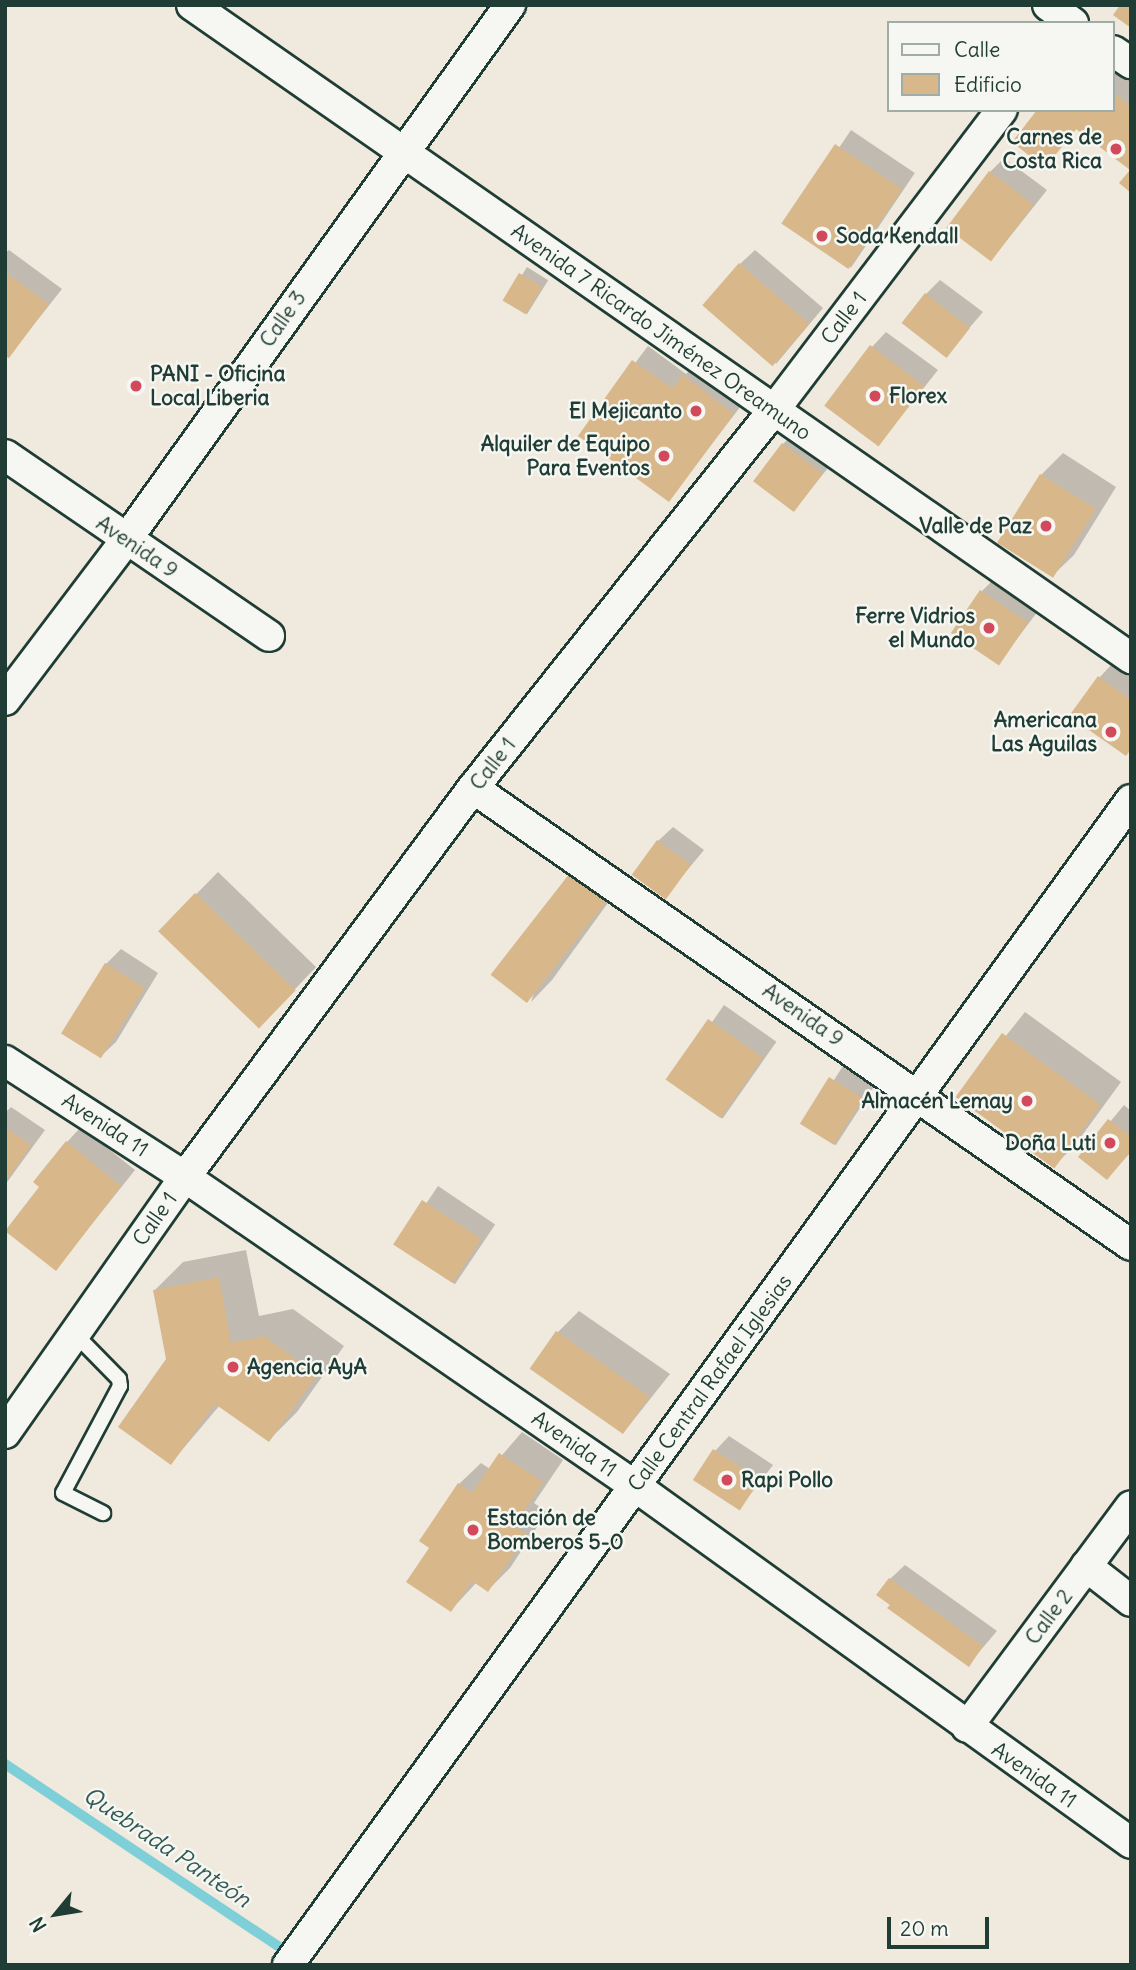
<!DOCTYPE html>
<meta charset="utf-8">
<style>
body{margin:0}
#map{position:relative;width:1136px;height:1970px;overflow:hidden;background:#f0e9dd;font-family:Delius,sans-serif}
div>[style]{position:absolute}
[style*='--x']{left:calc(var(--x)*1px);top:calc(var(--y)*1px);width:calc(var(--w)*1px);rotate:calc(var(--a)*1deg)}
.shadow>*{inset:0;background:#0003;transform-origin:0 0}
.stream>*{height:10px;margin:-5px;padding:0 5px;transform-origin:5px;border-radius:5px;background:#7fcfd9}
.building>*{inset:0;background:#d8b78b;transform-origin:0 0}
.roads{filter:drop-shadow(2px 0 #1f3d34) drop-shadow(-2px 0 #1f3d34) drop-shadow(0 2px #1f3d34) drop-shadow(0 -2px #1f3d34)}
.lane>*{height:14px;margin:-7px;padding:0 7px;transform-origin:7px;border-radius:7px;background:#f6f6f2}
.street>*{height:30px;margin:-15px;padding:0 15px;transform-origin:15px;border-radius:15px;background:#f6f6f2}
.dots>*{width:19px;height:19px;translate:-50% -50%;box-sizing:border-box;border:4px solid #f6f6f2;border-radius:50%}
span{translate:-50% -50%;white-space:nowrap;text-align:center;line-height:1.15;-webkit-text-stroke:5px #f6f6f2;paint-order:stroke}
.poi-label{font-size:21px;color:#1f3d34;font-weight:700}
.right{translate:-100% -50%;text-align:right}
.left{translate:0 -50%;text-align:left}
.street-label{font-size:21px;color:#1f3d34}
.water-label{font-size:23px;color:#325a55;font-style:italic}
.frame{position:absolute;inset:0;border:7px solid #1f3d34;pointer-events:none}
.legend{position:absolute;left:887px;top:21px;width:228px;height:91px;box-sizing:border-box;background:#f6f6f2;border:2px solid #a0aca6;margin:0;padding:9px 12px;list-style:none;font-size:21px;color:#1f3d34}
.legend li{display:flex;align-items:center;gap:14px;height:35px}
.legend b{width:35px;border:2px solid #a0aca6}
.north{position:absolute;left:21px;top:1879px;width:70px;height:70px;-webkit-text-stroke:5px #f6f6f2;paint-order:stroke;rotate:240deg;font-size:19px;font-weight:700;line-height:28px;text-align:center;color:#1f3d34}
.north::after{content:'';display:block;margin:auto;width:24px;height:32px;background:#1f3d34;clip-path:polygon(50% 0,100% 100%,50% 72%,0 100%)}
.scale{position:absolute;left:887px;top:1917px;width:102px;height:32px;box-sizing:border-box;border:4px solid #1f3d34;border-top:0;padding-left:9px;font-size:21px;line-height:24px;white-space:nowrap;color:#1f3d34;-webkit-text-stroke:5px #f6f6f2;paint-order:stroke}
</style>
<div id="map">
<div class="shadow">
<div style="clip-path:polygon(1113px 53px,1131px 68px,1131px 168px,1078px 127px,1045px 166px,1039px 110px,1113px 110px)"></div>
<div style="left:851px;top:130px;width:77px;height:114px;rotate:34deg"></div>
<div style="clip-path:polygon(1004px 158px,1047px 190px,992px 259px,990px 172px)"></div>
<div style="clip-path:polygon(9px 250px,62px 289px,9px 356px,5px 253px)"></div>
<div style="clip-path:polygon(755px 250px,823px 308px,776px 364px,740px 264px)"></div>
<div style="left:527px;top:267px;width:25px;height:40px;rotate:32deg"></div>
<div style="clip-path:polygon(940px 280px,983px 312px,946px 355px,926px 294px)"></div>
<div style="clip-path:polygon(886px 332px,938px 370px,879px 444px,872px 347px)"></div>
<div style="clip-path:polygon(648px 346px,686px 374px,698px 361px,747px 398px,669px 500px,580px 436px)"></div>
<div style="clip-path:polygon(797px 430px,836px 458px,795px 509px,783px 444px)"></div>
<div style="clip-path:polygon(1063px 453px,1116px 487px,1074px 555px,1052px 576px,999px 543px,1041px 475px)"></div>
<div style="clip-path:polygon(996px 577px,1041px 607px,998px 664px,981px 592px)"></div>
<div style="clip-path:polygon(1113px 663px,1131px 676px,1131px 748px,1099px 678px)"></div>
<div style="clip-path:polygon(673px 827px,704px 850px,665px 897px,658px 841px)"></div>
<div style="clip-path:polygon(593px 853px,626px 878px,552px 980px,531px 1002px,571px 874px)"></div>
<div style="clip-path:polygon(218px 872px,316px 967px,280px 1005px,160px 931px)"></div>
<div style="clip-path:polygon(121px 949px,158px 973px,116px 1042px,101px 1056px,106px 964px)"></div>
<div style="left:724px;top:1005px;width:64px;height:94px;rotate:35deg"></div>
<div style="clip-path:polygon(1025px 1012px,1121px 1082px,1075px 1145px,1053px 1167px,957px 1097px)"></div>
<div style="left:845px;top:1063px;width:37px;height:74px;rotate:33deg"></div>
<div style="clip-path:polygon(1124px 1105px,1131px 1111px,1131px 1152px,1107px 1178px,1081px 1157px)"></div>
<div style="clip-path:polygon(11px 1107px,45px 1130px,5px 1185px,5px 1113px)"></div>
<div style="clip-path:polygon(81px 1127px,135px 1170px,56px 1269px,67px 1142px)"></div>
<div style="left:438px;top:1186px;width:69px;height:72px;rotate:34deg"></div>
<div style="clip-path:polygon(246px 1250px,259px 1316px,293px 1309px,344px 1346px,297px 1412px,269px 1440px,220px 1405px,171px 1463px,168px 1360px,155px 1290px,183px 1262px)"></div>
<div style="clip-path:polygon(579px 1311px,670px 1374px,624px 1432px,557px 1333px)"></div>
<div style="clip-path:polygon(522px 1432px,563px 1460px,534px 1503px,547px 1512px,510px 1568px,488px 1590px,477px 1582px,451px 1610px,431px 1547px,459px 1484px,481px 1463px,490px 1469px)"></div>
<div style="clip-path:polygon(729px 1436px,773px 1465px,739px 1509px,715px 1451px)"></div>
<div style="clip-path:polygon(905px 1565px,997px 1631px,968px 1665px,892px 1604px,890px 1579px)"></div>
</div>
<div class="stream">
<div style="--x:5;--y:1764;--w:344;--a:33.7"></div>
</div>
<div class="building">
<div style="clip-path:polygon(1120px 5px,1131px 5px,1131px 28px,1113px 15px)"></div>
<div style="clip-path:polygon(1113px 92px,1131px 107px,1131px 193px,1119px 183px,1130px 170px,1076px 129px,1045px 168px,1012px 142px,1037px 110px,1113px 110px)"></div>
<div style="left:835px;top:144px;width:81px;height:96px;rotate:34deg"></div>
<div style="left:989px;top:171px;width:56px;height:71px;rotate:37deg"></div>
<div style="left:739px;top:263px;width:93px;height:56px;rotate:41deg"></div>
<div style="clip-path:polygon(5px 272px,49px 304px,9px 358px,5px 356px)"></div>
<div style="left:519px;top:273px;width:27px;height:32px;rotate:31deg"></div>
<div style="left:925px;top:293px;width:57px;height:38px;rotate:38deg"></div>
<div style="left:870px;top:345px;width:68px;height:76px;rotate:37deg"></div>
<div style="clip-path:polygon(632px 360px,672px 388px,683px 375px,734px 414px,669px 502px,578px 436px)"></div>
<div style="left:782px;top:443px;width:51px;height:48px;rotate:37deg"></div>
<div style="left:1040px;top:474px;width:66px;height:81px;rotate:32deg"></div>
<div style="left:980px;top:590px;width:58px;height:52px;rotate:34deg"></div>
<div style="clip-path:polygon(1098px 676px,1131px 700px,1131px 749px,1126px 756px,1069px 716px)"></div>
<div style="left:657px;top:840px;width:42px;height:43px;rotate:36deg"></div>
<div style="left:570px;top:873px;width:46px;height:129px;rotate:38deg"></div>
<div style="left:195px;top:893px;width:140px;height:53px;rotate:44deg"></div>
<div style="left:105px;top:963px;width:47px;height:83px;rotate:32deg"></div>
<div style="left:708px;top:1019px;width:67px;height:74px;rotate:35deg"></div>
<div style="left:1002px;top:1033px;width:122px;height:79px;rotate:36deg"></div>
<div style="left:829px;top:1077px;width:40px;height:55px;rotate:32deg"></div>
<div style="clip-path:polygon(1108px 1119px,1131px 1136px,1131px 1151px,1107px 1180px,1078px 1157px)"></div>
<div style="clip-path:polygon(5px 1127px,31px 1145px,5px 1183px)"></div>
<div style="clip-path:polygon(66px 1141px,121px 1186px,56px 1271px,5px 1231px,39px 1187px,33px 1182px)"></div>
<div style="left:422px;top:1200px;width:71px;height:53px;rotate:33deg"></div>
<div style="clip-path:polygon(219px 1277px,231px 1343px,264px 1336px,317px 1375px,269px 1442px,215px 1404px,171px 1465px,118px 1427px,166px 1359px,153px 1290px)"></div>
<div style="left:556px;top:1331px;width:114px;height:46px;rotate:35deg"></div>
<div style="left:713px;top:1449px;width:56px;height:37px;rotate:33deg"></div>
<div style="clip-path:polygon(499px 1453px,543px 1482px,514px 1526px,527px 1535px,488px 1592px,472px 1581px,451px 1612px,406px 1582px,429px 1548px,419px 1541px,458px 1483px,472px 1493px)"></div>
<div style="clip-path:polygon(889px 1578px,983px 1646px,969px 1667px,887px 1608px,890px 1605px,876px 1595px)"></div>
</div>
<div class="roads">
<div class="lane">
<div style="--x:75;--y:1334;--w:63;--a:45.6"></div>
<div style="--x:119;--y:1379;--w:7;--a:82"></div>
<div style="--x:120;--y:1386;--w:121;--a:118"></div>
<div style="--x:63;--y:1493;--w:45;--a:26.6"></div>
</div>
<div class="street">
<div style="--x:192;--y:5;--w:1144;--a:34.82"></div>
<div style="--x:1048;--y:5;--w:31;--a:36"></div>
<div style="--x:1113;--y:51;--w:22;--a:34"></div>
<div style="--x:5;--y:455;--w:320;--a:34.4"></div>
<div style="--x:5;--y:700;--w:201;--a:-52.9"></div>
<div style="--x:126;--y:540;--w:659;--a:-54.33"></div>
<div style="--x:473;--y:788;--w:801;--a:34.78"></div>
<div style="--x:5;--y:1061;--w:214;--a:32.8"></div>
<div style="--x:185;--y:1177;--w:546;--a:34.48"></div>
<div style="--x:635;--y:1486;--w:611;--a:35.74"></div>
<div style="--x:5;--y:1433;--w:313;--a:-54.9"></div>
<div style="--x:185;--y:1177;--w:484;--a:-53.5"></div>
<div style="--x:473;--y:788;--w:483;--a:-51.5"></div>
<div style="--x:774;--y:410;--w:377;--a:-52.8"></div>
<div style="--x:1086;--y:1566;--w:57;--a:37.9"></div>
<div style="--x:967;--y:1727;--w:275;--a:-53.4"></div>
<div style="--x:288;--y:1965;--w:1438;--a:-54.11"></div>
</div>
</div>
<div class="dots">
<div style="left:1116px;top:149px;background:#d1495b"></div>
<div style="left:822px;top:236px;background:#d1495b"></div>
<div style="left:136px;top:386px;background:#d1495b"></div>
<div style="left:875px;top:396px;background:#d1495b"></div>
<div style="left:696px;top:411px;background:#d1495b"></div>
<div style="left:664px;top:456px;background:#d1495b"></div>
<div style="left:1046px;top:526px;background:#d1495b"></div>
<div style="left:989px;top:628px;background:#d1495b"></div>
<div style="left:1111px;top:732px;background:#d1495b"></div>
<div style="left:1027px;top:1101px;background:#d1495b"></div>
<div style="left:1110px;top:1143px;background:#d1495b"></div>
<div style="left:233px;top:1367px;background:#d1495b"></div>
<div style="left:727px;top:1480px;background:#d1495b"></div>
<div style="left:473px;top:1530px;background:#d1495b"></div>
</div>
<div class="poi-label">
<span class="right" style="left:1102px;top:149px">Carnes de<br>Costa Rica</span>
<span class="left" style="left:836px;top:236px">Soda Kendall</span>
<span class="left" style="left:150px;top:386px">PANI - Oficina<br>Local Liberia</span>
<span class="left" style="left:889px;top:396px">Florex</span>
<span class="right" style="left:682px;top:411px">El Mejicanto</span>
<span class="right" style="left:650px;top:456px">Alquiler de Equipo<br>Para Eventos</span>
<span class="right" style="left:1032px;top:526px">Valle de Paz</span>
<span class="right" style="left:975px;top:628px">Ferre Vidrios<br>el Mundo</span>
<span class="right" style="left:1097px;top:732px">Americana<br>Las Aguilas</span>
<span class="right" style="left:1013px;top:1101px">Almacén Lemay</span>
<span class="right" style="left:1096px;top:1143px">Doña Luti</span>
<span class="left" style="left:247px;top:1367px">Agencia AyA</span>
<span class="left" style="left:741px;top:1480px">Rapi Pollo</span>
<span class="left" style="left:487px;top:1530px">Estación de<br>Bomberos 5-0</span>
</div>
<div class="street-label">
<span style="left:844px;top:318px;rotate:-53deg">Calle 1</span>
<span style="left:283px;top:319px;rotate:-55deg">Calle 3</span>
<span style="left:661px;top:332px;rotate:35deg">Avenida 7 Ricardo Jiménez Oreamuno</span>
<span style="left:137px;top:547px;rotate:34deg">Avenida 9</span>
<span style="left:493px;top:764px;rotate:-52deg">Calle 1</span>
<span style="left:803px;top:1015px;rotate:35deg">Avenida 9</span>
<span style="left:105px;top:1125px;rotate:33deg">Avenida 11</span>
<span style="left:155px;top:1219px;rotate:-55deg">Calle 1</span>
<span style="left:710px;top:1383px;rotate:-54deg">Calle Central Rafael Iglesias</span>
<span style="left:574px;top:1444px;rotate:35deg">Avenida 11</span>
<span style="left:1049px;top:1617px;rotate:-53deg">Calle 2</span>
<span style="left:1034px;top:1775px;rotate:35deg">Avenida 11</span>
</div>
<div class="water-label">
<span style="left:167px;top:1847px;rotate:34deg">Quebrada Panteón</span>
</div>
<div class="frame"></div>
<ul class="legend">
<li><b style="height:9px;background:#f6f6f2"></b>Calle</li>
<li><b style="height:19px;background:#d8b78b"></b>Edificio</li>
</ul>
<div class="north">N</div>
<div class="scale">20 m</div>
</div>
